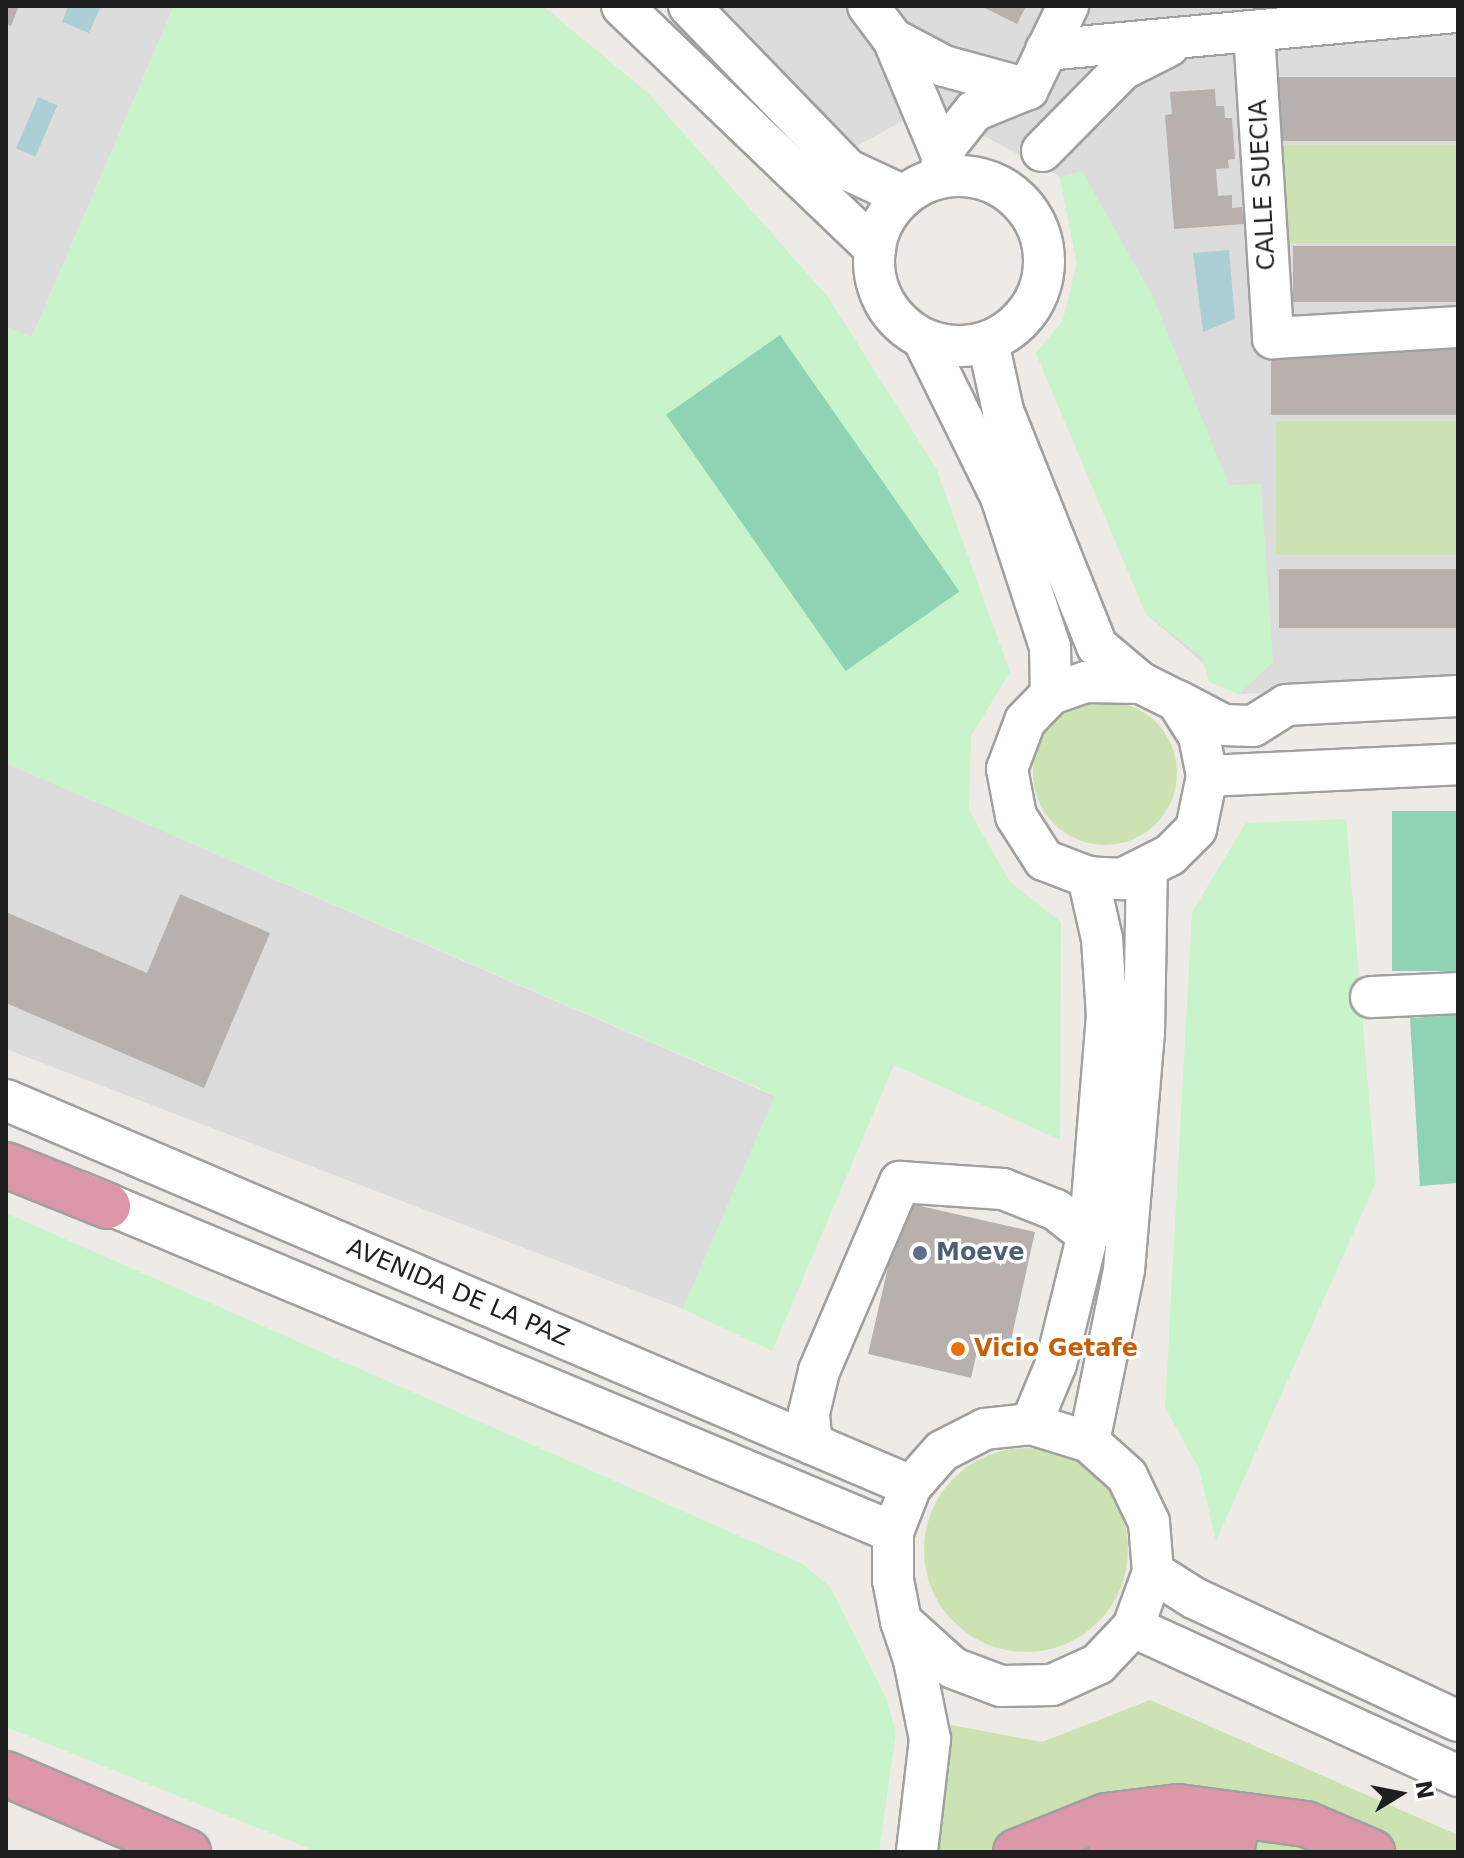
<!DOCTYPE html>
<style>
body{margin:0}
#map{position:relative;width:1464px;height:1858px;overflow:hidden;background:#eeebe6;font-family:"DejaVu Sans",sans-serif}
div>[style]{position:absolute}
[style*='--x']{left:calc(var(--x)*1px);top:calc(var(--y)*1px);width:calc(var(--w)*1px);rotate:calc(var(--a)*1deg)}
.residential>*{inset:0;background:#dddcdc}
.grass>*{inset:0;background:#cde2b2;transform-origin:0 0}
.round{border-radius:50%}
.park>*{inset:0;background:#c9f3ca}
.pitch>*{inset:0;background:#8ed3b4;transform-origin:0 0}
.water>*{inset:0;background:#accfd6;transform-origin:0 0}
.building>*{inset:0;background:#b7b0ac;transform-origin:0 0}
.roads{filter:drop-shadow(2px 0 #a0a0a0) drop-shadow(-2px 0 #a0a0a0) drop-shadow(0 2px #a0a0a0) drop-shadow(0 -2px #a0a0a0)}
.minor>*{height:40px;margin:-20px;padding:0 20px;transform-origin:20px;border-radius:20px;background:#fff}
.minor>.ring{margin:-20px;padding:0;box-sizing:content-box;background:none;border:40px solid #fff;border-radius:50%}
.highway>*{height:44px;margin:-22px;padding:0 22px;transform-origin:22px;border-radius:22px;background:#dc98a9}
.dots>*{width:22px;height:22px;translate:-50% -50%;box-sizing:border-box;border:4px solid #fff;border-radius:50%}
span{translate:-50% -50%;white-space:nowrap;text-align:center;line-height:1.15;-webkit-text-stroke:7px #fff;paint-order:stroke}
.street-label{font-size:24px;color:#1f1f1f}
.service-label{font-size:24px;color:#4e5e75;font-weight:700}
.left{translate:0 -50%;text-align:left}
.food-label{font-size:24px;color:#c56008;font-weight:700}
.frame{position:absolute;inset:0;border:8px solid #1f1f1f;pointer-events:none}
.north{position:absolute;left:1360px;top:1754px;width:80px;height:80px;-webkit-text-stroke:6px #fff;paint-order:stroke;rotate:80deg;font-size:22px;font-weight:700;line-height:32px;text-align:center;color:#1f1f1f}
.north::after{content:'';display:block;margin:auto;width:28px;height:36px;background:#1f1f1f;clip-path:polygon(50% 0,100% 100%,50% 72%,0 100%)}
</style>
<div id="map">
<div class="residential">
<div style="clip-path:polygon(6px 6px,174px 6px,6px 397px)"></div>
<div style="clip-path:polygon(705px 6px,1458px 6px,1458px 684px,1239px 694px,1146px 614px,1036px 353px,1063px 321px,1077px 264px,1060px 177px,929px 106px,854px 148px)"></div>
<div style="clip-path:polygon(6px 763px,775px 1096px,683px 1309px,6px 1049px)"></div>
</div>
<div class="grass">
<div style="left:1458px;top:145px;width:98px;height:175px;rotate:90deg"></div>
<div style="left:1458px;top:421px;width:134px;height:182px;rotate:90deg"></div>
<div class="round" style="left:1033px;top:701px;width:144px;height:144px"></div>
<div class="round" style="left:924px;top:1448px;width:204px;height:204px"></div>
<div style="clip-path:polygon(1150px 1700px,1458px 1835px,1458px 1852px,922px 1852px,940px 1723px,1042px 1742px)"></div>
</div>
<div class="park">
<div style="clip-path:polygon(174px 6px,543px 6px,648px 93px,828px 297px,936px 468px,1010px 672px,971px 736px,969px 810px,1010px 882px,1061px 922px,1060px 1140px,894px 1065px,772px 1351px,683px 1309px,775px 1095px,6px 763px,6px 326px,32px 337px)"></div>
<div style="clip-path:polygon(1082px 171px,1152px 295px,1229px 485px,1261px 484px,1273px 662px,1239px 694px,1209px 682px,1202px 657px,1146px 614px,1036px 353px,1063px 321px,1077px 264px,1060px 177px)"></div>
<div style="clip-path:polygon(1346px 819px,1376px 1182px,1216px 1541px,1199px 1469px,1165px 1408px,1192px 912px,1246px 823px)"></div>
<div style="clip-path:polygon(6px 1213px,803px 1564px,830px 1587px,886px 1698px,896px 1732px,879px 1852px,318px 1852px,6px 1727px)"></div>
</div>
<div class="pitch">
<div style="left:780px;top:335px;width:313px;height:139px;rotate:55deg"></div>
<div style="left:1458px;top:811px;width:160px;height:66px;rotate:90deg"></div>
<div style="clip-path:polygon(1458px 1015px,1458px 1183px,1420px 1186px,1410px 1018px)"></div>
</div>
<div class="water">
<div style="clip-path:polygon(68px 6px,101px 6px,89px 33px,62px 22px)"></div>
<div style="left:38px;top:97px;width:21px;height:56px;rotate:23deg"></div>
<div style="clip-path:polygon(1229px 250px,1235px 319px,1203px 332px,1193px 253px)"></div>
</div>
<div class="building">
<div style="clip-path:polygon(6px 6px,19px 6px,11px 26px,6px 24px)"></div>
<div style="clip-path:polygon(981px 6px,1026px 6px,1017px 24px)"></div>
<div style="left:1458px;top:77px;width:64px;height:179px;rotate:90deg"></div>
<div style="clip-path:polygon(1215px 89px,1216px 106px,1224px 106px,1225px 118px,1232px 118px,1235px 159px,1228px 160px,1229px 168px,1216px 169px,1218px 196px,1232px 195px,1232px 208px,1242px 207px,1244px 224px,1174px 229px,1165px 115px,1172px 114px,1170px 92px)"></div>
<div style="left:1458px;top:246px;width:56px;height:165px;rotate:90deg"></div>
<div style="left:1458px;top:348px;width:67px;height:187px;rotate:90deg"></div>
<div style="left:1458px;top:569px;width:59px;height:179px;rotate:90deg"></div>
<div style="clip-path:polygon(180px 894px,270px 933px,204px 1088px,6px 1003px,6px 912px,147px 973px)"></div>
<div style="clip-path:polygon(903px 1202px,1035px 1232px,1008px 1354px,978px 1347px,971px 1378px,868px 1354px)"></div>
</div>
<div class="roads">
<div class="minor">
<div style="--x:622;--y:6;--w:351;--a:43.8"></div>
<div style="--x:689;--y:6;--w:228;--a:45.9"></div>
<div style="--x:848;--y:170;--w:62;--a:24.9"></div>
<div style="--x:868;--y:6;--w:41;--a:52.9"></div>
<div style="--x:893;--y:39;--w:129;--a:67.2"></div>
<div style="--x:1254;--y:33;--w:306;--a:86.4"></div>
<div style="--x:1273;--y:338;--w:185;--a:-3.4"></div>
<div style="--x:893;--y:39;--w:58;--a:27.9"></div>
<div style="--x:944;--y:66;--w:87;--a:15.3"></div>
<div style="--x:1046;--y:50;--w:414;--a:-5.3"></div>
<div style="--x:1042;--y:151;--w:115;--a:-45.4"></div>
<div style="--x:1123;--y:69;--w:51;--a:-26.6"></div>
<div class="ring" style="left:874px;top:176px;width:130px;height:130px"></div>
<div style="--x:938;--y:178;--w:34;--a:-75"></div>
<div style="--x:947;--y:145;--w:43;--a:-51.5"></div>
<div style="--x:974;--y:111;--w:58;--a:-22.2"></div>
<div style="--x:1028;--y:89;--w:92;--a:-64.3"></div>
<div style="--x:923;--y:339;--w:176;--a:63.7"></div>
<div style="--x:1001;--y:497;--w:158;--a:71.9"></div>
<div style="--x:1050;--y:647;--w:47;--a:88.8"></div>
<div style="--x:988;--y:342;--w:71;--a:77.7"></div>
<div style="--x:1003;--y:411;--w:253;--a:68.2"></div>
<div style="--x:1097;--y:646;--w:57;--a:40.1"></div>
<div style="--x:1086;--y:682;--w:55;--a:1"></div>
<div style="--x:1141;--y:683;--w:40;--a:26.6"></div>
<div style="--x:1177;--y:701;--w:41;--a:57.8"></div>
<div style="--x:1199;--y:736;--w:41;--a:78.7"></div>
<div style="--x:1207;--y:776;--w:54;--a:101.7"></div>
<div style="--x:1196;--y:829;--w:37;--a:135"></div>
<div style="--x:1170;--y:855;--w:54;--a:153.4"></div>
<div style="--x:1122;--y:879;--w:34;--a:-177"></div>
<div style="--x:1088;--y:877;--w:47;--a:-158.9"></div>
<div style="--x:1044;--y:860;--w:52;--a:-122.5"></div>
<div style="--x:1016;--y:816;--w:48;--a:-100.8"></div>
<div style="--x:1007;--y:769;--w:51;--a:-69.4"></div>
<div style="--x:1025;--y:721;--w:37;--a:-46"></div>
<div style="--x:1051;--y:694;--w:37;--a:-19"></div>
<div style="--x:1178;--y:701;--w:52;--a:27.6"></div>
<div style="--x:1224;--y:725;--w:29;--a:2"></div>
<div style="--x:1253;--y:726;--w:39;--a:-32"></div>
<div style="--x:1286;--y:705;--w:172;--a:-3"></div>
<div style="--x:1207;--y:776;--w:251;--a:-2.7"></div>
<div style="--x:1371;--y:997;--w:87;--a:-2.6"></div>
<div style="--x:6;--y:1100;--w:984;--a:23.1"></div>
<div style="--x:79;--y:1192;--w:882;--a:22.67"></div>
<div style="--x:1031;--y:1424;--w:65;--a:-67.4"></div>
<div style="--x:1056;--y:1364;--w:142;--a:-76.2"></div>
<div style="--x:1090;--y:1226;--w:211;--a:-85.4"></div>
<div style="--x:1107;--y:1016;--w:77;--a:-93.7"></div>
<div style="--x:1102;--y:939;--w:64;--a:-102.7"></div>
<div style="--x:1089;--y:1442;--w:176;--a:-78.5"></div>
<div style="--x:1124;--y:1270;--w:237;--a:-85.2"></div>
<div style="--x:1144;--y:1034;--w:166;--a:-89"></div>
<div style="--x:812;--y:1444;--w:31;--a:-96"></div>
<div style="--x:809;--y:1413;--w:43;--a:-76.6"></div>
<div style="--x:819;--y:1371;--w:206;--a:-66.8"></div>
<div style="--x:900;--y:1182;--w:103;--a:3.9"></div>
<div style="--x:1003;--y:1189;--w:57;--a:21.6"></div>
<div style="--x:1056;--y:1210;--w:41;--a:38"></div>
<div style="--x:1153;--y:1572;--w:49;--a:32.4"></div>
<div style="--x:1194;--y:1598;--w:291;--a:25"></div>
<div style="--x:901;--y:1621;--w:70;--a:42.1"></div>
<div style="--x:953;--y:1668;--w:51;--a:20.6"></div>
<div style="--x:1001;--y:1686;--w:51;--a:-1.1"></div>
<div style="--x:1052;--y:1685;--w:51;--a:-24.5"></div>
<div style="--x:1098;--y:1664;--w:51;--a:-46.6"></div>
<div style="--x:1133;--y:1627;--w:59;--a:-70"></div>
<div style="--x:1153;--y:1572;--w:50;--a:-94.6"></div>
<div style="--x:1149;--y:1522;--w:51;--a:-115.6"></div>
<div style="--x:1127;--y:1476;--w:51;--a:-138.2"></div>
<div style="--x:1089;--y:1442;--w:61;--a:-162.8"></div>
<div style="--x:1031;--y:1424;--w:46;--a:173.8"></div>
<div style="--x:985;--y:1429;--w:48;--a:152.9"></div>
<div style="--x:942;--y:1451;--w:47;--a:131.5"></div>
<div style="--x:911;--y:1486;--w:49;--a:111.4"></div>
<div style="--x:893;--y:1532;--w:48;--a:90"></div>
<div style="--x:893;--y:1580;--w:42;--a:79"></div>
<div style="--x:901;--y:1621;--w:41;--a:71.6"></div>
<div style="--x:914;--y:1660;--w:81;--a:78.6"></div>
<div style="--x:930;--y:1739;--w:114;--a:96.6"></div>
<div style="--x:1133;--y:1627;--w:358;--a:24.6"></div>
</div>
<div class="highway">
<div style="--x:6;--y:1165;--w:110;--a:21.9"></div>
<div style="--x:6;--y:1774;--w:198;--a:23.2"></div>
<div style="--x:1016;--y:1852;--w:97;--a:-21.8"></div>
<div style="--x:1106;--y:1816;--w:73;--a:-7.1"></div>
<div style="--x:1178;--y:1807;--w:129;--a:7.6"></div>
<div style="--x:1306;--y:1824;--w:72;--a:23"></div>
<div style="--x:1111;--y:1852;--w:88;--a:-11.8"></div>
<div style="--x:1197;--y:1834;--w:37;--a:9"></div>
</div>
</div>
<div class="dots">
<div style="left:920px;top:1253px;background:#5c6f8a"></div>
<div style="left:958px;top:1349px;background:#e8710a"></div>
</div>
<div class="street-label">
<span style="left:1263px;top:185px;rotate:-93deg">CALLE SUECIA</span>
<span style="left:458px;top:1293px;rotate:23deg">AVENIDA DE LA PAZ</span>
</div>
<div class="service-label">
<span class="left" style="left:936px;top:1253px">Moeve</span>
</div>
<div class="food-label">
<span class="left" style="left:974px;top:1349px">Vicio Getafe</span>
</div>
<div class="frame"></div>
<div class="north">N</div>
</div>
